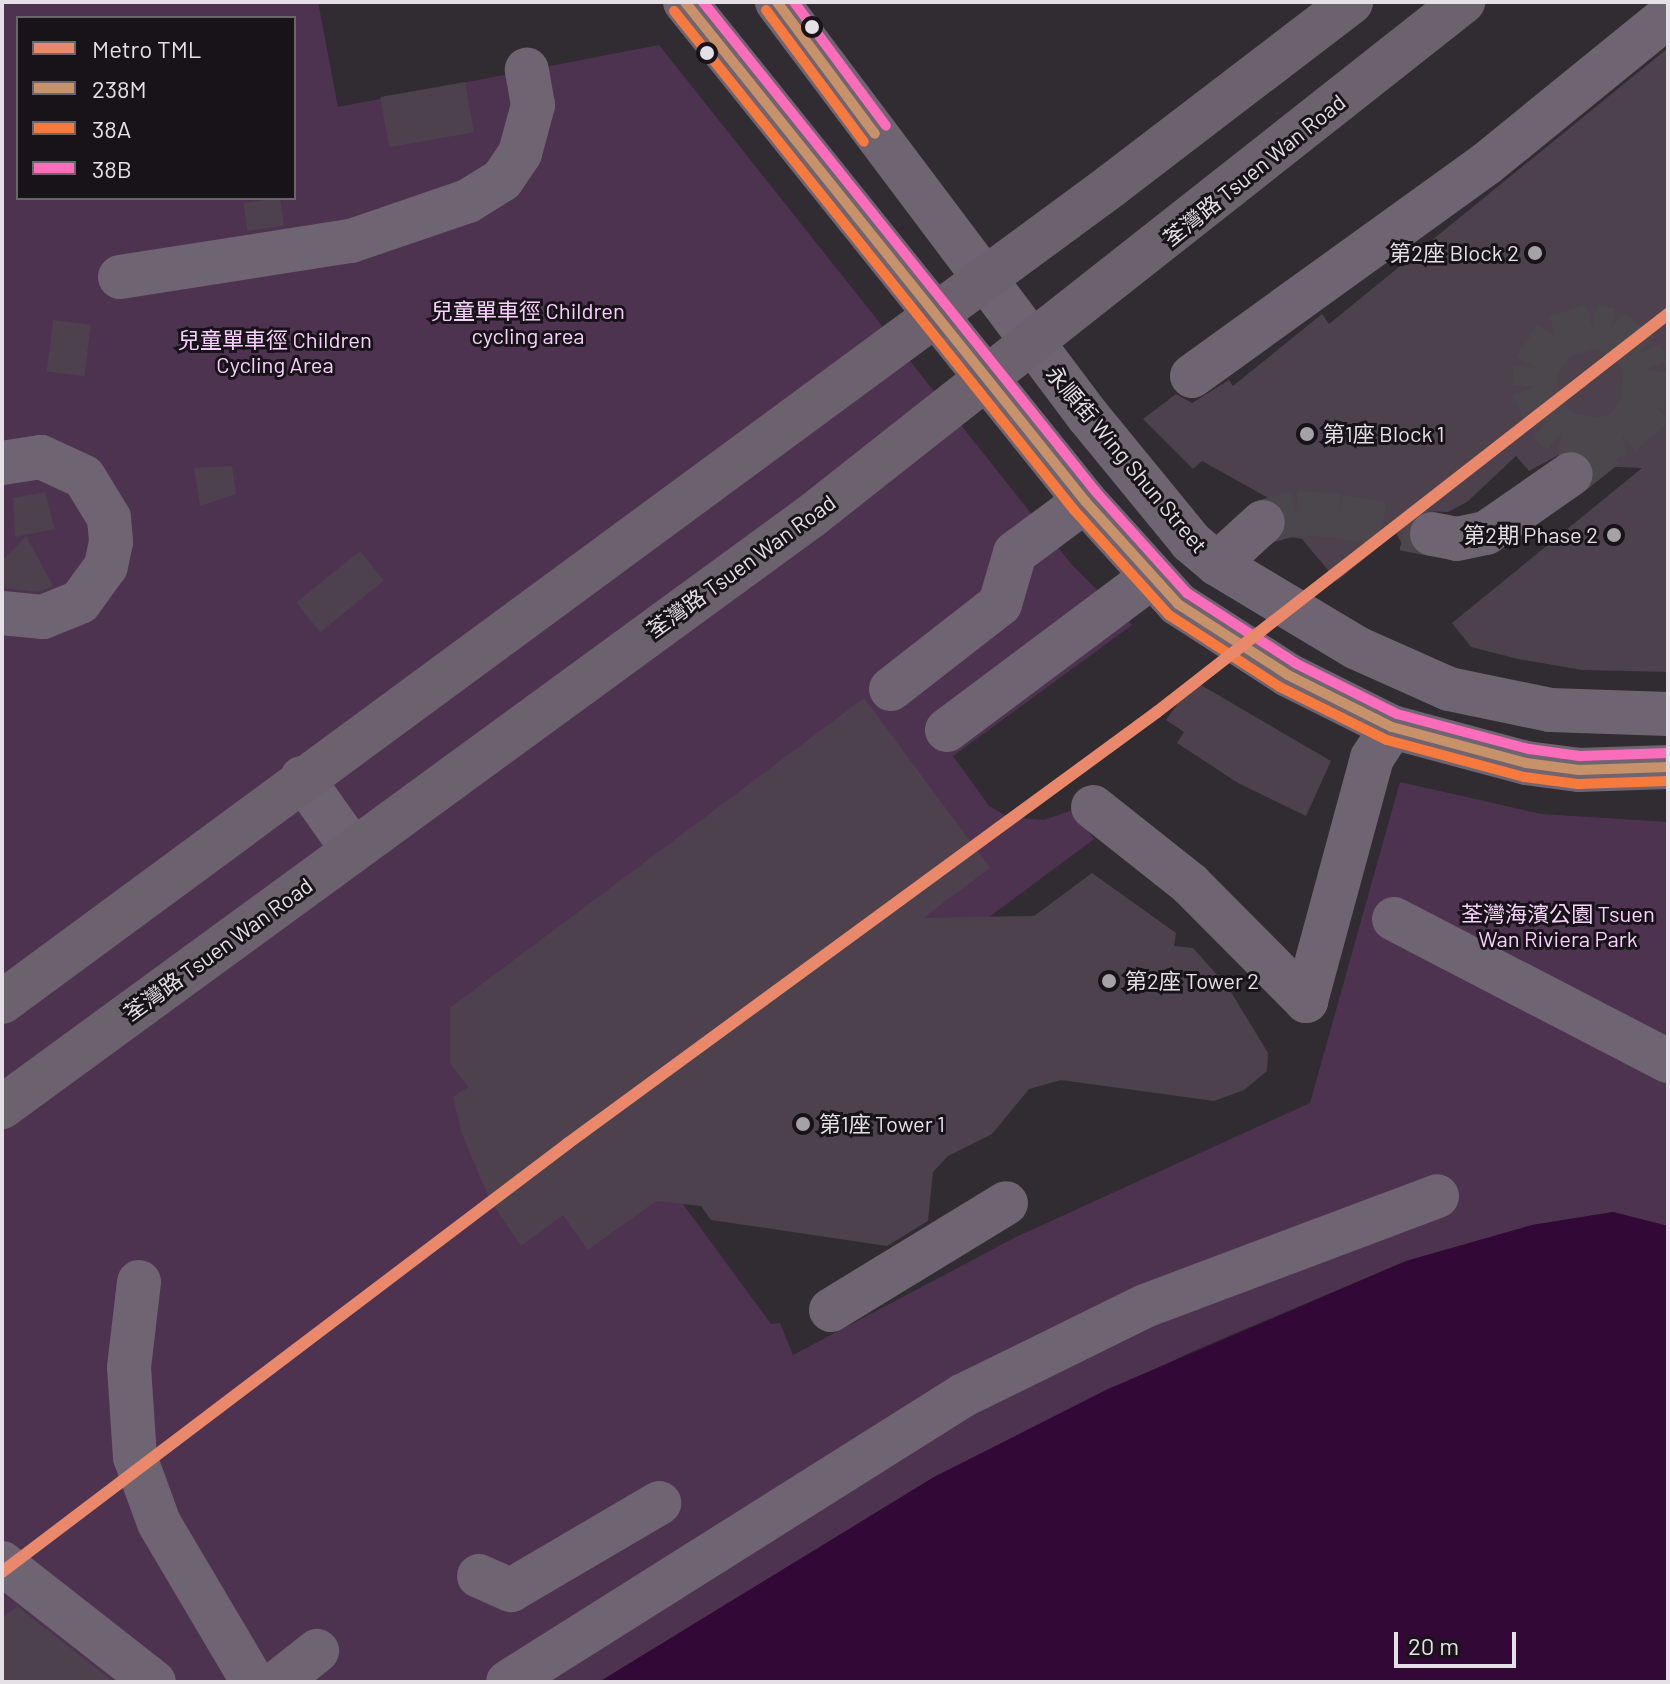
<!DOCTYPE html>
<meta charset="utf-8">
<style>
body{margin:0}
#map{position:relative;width:1670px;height:1684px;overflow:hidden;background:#312c31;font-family:Barlow,"Noto Sans TC",sans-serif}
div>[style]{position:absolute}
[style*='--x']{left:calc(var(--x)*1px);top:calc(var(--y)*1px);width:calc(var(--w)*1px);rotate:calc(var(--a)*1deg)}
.green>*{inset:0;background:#4e3351}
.water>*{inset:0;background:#320936}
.building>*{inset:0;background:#4c414d;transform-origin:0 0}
.minor-tunnel>*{height:44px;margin-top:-22px;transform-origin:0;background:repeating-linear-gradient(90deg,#4c474c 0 44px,transparent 0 66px)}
.minor>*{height:44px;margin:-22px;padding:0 22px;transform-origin:22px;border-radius:22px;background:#6f6471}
.highway-bridge>*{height:44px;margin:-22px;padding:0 22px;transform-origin:22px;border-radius:22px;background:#6c626d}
.bus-1>*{height:10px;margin:-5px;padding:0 5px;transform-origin:5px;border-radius:5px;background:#c7916a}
.bus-2>*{height:10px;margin:-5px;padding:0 5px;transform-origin:5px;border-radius:5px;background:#f6793e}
.bus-3>*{height:10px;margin:-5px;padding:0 5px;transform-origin:5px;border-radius:5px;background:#fb6dba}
.metro-1>*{height:12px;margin:-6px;padding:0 6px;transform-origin:6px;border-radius:6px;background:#e9886a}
.dots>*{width:22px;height:22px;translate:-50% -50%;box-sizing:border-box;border:4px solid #181319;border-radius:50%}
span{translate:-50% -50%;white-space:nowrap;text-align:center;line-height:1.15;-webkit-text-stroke:6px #181319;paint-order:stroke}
.street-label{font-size:22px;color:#e5dfe6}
.poi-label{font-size:22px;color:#e5dfe6}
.right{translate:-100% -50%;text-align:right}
.left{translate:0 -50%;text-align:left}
.park-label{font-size:22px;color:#f9d0fd}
.frame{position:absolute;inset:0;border:4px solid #e5dfe6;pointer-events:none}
.legend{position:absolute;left:16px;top:16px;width:280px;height:184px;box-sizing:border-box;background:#181319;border:2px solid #6a656b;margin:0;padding:10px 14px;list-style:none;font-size:24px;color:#e5dfe6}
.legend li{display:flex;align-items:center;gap:16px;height:40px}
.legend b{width:40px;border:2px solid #6a656b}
.scale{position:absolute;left:1394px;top:1632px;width:122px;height:36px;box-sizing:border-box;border:4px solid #e5dfe6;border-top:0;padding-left:10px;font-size:24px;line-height:28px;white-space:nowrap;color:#e5dfe6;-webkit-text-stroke:6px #181319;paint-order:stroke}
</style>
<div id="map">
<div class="green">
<div style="clip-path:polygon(evenodd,2px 2px,318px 2px,338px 107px,659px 45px,1072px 565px,1132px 625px,953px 756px,989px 806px,1008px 817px,1044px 820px,1073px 810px,1094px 839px,655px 1166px,771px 1324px,780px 1323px,793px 1355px,1016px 1237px,1310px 1103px,1400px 782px,1541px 814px,1668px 822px,1668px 1226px,1613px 1212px,1532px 1225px,1406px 1261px,1193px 1351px,934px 1477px,599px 1682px,2px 1682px,2px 2px,18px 18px,294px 18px,294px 198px,18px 198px,18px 18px)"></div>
</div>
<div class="water">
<div style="clip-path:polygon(1613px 1212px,1668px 1226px,1668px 1682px,599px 1682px,934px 1477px,1108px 1389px,1406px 1261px,1532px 1225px)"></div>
</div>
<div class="building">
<div style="clip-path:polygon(1668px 48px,1668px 672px,1582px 670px,1518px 659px,1471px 647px,1452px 623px,1642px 468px,1594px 466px,1582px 452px,1570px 449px,1529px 471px,1516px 456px,1467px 502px,1448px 512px,1423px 511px,1413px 518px,1408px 538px,1401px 542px,1396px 533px,1337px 581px,1302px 539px,1283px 536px,1287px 517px,1281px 505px,1202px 461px,1193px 469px,1143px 419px,1176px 394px,1192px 403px,1229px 380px,1233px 386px,1322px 314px,1329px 324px)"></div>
<div style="left:465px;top:82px;width:51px;height:86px;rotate:80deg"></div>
<div style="left:280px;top:198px;width:28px;height:37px;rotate:82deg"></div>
<div style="left:53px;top:320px;width:38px;height:52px;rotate:7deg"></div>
<div style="clip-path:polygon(232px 466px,236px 494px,200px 506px,194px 468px)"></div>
<div style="clip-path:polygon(45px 492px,55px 529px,15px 537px,13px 498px)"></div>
<div style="clip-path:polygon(26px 536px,53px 586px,39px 592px,2px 588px,2px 561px)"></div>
<div style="left:360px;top:551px;width:38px;height:82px;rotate:51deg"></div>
<div style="clip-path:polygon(1194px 681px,1331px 761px,1306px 816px,1238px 783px,1177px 743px,1184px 732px,1166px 720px)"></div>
<div style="clip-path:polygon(864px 698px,990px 868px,923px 918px,1034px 916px,1092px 873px,1176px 933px,1174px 946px,1193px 948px,1228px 987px,1268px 1053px,1267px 1071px,1244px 1090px,1214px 1101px,1061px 1080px,1029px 1089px,992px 1134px,948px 1156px,933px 1172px,928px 1221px,887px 1246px,711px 1220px,701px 1206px,656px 1201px,588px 1250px,563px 1215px,521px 1246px,490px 1200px,462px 1134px,453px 1097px,468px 1087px,450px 1063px,450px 1008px)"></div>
<div style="clip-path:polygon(17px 1606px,107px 1677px,113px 1682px,2px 1682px,2px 1618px)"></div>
</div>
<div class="minor-tunnel">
<div style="--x:1571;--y:474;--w:64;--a:-38.7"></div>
<div style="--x:1621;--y:434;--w:16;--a:-47"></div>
<div style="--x:1632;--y:422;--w:18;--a:-56"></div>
<div style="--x:1642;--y:407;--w:37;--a:-84"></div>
<div style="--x:1646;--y:370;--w:18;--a:-112"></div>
<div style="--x:1639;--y:353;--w:37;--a:-142"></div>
<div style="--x:1610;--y:330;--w:18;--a:-167"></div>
<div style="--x:1592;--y:326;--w:38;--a:163"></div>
<div style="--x:1556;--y:337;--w:37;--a:123"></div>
<div style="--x:1536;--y:368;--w:19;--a:96"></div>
<div style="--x:1534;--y:387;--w:37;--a:68"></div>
<div style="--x:1548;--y:421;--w:18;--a:41"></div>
<div style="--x:1562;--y:433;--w:38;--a:11"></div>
<div style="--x:1599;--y:440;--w:23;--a:-15"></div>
<div style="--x:1621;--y:434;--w:62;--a:-41.1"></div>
<div style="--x:1263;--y:522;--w:34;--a:-15"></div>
<div style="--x:1296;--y:513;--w:43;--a:4"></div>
<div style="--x:1339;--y:516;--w:95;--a:11"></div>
</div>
<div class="minor">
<div style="--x:685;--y:2;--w:640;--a:51.28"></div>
<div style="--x:1085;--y:501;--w:139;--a:47.9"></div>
<div style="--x:1178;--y:604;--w:131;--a:32.8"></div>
<div style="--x:1288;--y:675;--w:116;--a:26.6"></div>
<div style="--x:1392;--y:727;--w:139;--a:15"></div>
<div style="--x:1526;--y:763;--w:53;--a:7.5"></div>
<div style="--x:1579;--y:770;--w:89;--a:-1.9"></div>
<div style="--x:777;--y:2;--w:518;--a:53.09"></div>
<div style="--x:1088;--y:416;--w:163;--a:50.7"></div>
<div style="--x:1191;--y:542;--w:34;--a:40"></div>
<div style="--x:1217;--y:564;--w:163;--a:31"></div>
<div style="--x:1357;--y:648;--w:101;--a:24"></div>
<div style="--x:1449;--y:689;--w:103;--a:11.7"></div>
<div style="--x:1550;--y:710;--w:118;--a:1.9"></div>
<div style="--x:120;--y:277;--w:234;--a:-8.9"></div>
<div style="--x:351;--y:241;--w:124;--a:-18.9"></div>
<div style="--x:468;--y:201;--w:40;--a:-32"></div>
<div style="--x:502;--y:180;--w:32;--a:-56"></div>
<div style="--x:520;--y:153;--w:50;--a:-74.8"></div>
<div style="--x:533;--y:105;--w:36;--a:-100"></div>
<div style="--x:1192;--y:376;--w:362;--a:-35.8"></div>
<div style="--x:1486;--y:164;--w:235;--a:-39.1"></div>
<div style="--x:2;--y:463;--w:39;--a:-9"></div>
<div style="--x:41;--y:457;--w:47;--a:24.9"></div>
<div style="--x:84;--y:477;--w:48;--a:58.6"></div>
<div style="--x:109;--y:518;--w:24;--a:85"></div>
<div style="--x:111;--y:542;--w:25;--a:102"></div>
<div style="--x:106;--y:566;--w:44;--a:125.8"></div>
<div style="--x:80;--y:602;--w:40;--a:158"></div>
<div style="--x:43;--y:617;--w:41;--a:-174.4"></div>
<div style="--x:1432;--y:534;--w:25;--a:11"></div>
<div style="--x:1457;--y:539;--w:30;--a:-12"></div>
<div style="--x:1486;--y:533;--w:103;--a:-34.8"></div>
<div style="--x:1217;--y:564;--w:62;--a:-42.4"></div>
<div style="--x:891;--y:689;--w:138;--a:-37.9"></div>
<div style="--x:1000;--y:604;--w:53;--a:-73.6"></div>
<div style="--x:1015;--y:553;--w:87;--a:-36.6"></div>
<div style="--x:947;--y:730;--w:254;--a:-36.8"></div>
<div style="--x:302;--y:778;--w:88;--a:54.7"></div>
<div style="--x:1093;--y:807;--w:124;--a:38.4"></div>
<div style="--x:1190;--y:884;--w:165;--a:45.2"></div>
<div style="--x:1394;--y:919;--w:309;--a:27.4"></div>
<div style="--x:1306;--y:1001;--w:252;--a:-74.8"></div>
<div style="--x:1372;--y:758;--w:37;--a:-57"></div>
<div style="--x:139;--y:1282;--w:86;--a:96.7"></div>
<div style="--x:129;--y:1367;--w:90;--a:86.2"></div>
<div style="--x:135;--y:1457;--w:70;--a:70"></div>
<div style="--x:159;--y:1523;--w:185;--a:59.4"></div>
<div style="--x:831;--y:1310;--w:205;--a:-31.4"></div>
<div style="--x:2;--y:1563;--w:193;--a:38.1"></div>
<div style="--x:479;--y:1576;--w:35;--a:24"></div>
<div style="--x:511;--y:1590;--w:172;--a:-30.4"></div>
<div style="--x:278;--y:1682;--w:50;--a:-38.5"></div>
<div style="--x:508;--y:1682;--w:537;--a:-32.21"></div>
<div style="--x:962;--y:1396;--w:204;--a:-26.2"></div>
<div style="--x:1145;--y:1306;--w:312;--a:-20.6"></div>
</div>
<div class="highway-bridge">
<div style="--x:2;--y:1002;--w:1378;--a:-36.35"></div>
<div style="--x:1112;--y:185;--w:301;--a:-37.4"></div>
<div style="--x:2;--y:1107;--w:1000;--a:-36.14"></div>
<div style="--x:810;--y:517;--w:832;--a:-38.26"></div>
</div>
<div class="bus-1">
<div style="--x:685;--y:2;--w:640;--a:51.28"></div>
<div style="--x:1085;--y:501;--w:139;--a:47.9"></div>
<div style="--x:1178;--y:604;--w:131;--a:32.8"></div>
<div style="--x:1288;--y:675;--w:116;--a:26.6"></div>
<div style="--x:1392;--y:727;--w:139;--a:15"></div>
<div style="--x:1526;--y:763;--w:53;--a:7.5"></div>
<div style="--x:1579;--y:770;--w:89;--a:-1.9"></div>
<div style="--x:777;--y:2;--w:164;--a:53.4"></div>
</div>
<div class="bus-2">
<div style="--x:766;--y:10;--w:164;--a:53.4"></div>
<div style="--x:674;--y:11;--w:640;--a:51.28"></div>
<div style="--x:1074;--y:510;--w:142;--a:47.9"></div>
<div style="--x:1169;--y:615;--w:132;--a:33"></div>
<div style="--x:1280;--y:687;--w:119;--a:26.4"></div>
<div style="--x:1387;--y:740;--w:142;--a:15.1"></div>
<div style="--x:1524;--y:777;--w:54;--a:7.4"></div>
<div style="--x:1578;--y:784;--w:90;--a:-1.9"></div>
</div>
<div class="bus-3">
<div style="--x:703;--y:2;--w:628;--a:51.27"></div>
<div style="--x:1096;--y:492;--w:136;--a:48"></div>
<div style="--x:1187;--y:593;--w:129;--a:32.9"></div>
<div style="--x:1295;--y:663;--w:114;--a:26.6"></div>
<div style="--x:1397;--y:714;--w:137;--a:14.9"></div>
<div style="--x:1529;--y:749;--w:51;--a:7.8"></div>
<div style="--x:1580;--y:756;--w:88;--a:-2"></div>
<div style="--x:794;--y:2;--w:154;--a:53.4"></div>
</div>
<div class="metro-1">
<div style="--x:2;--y:1572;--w:709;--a:-37.14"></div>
<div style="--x:567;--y:1144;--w:731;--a:-36.21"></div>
<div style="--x:1157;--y:712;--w:648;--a:-37.91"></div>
</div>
<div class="dots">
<div style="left:812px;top:27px;background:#e5dfe6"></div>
<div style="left:707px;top:53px;background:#e5dfe6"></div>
<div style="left:1535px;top:253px;background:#a6a0a7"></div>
<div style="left:1307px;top:434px;background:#a6a0a7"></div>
<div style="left:1614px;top:535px;background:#a6a0a7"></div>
<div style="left:1109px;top:981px;background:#a6a0a7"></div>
<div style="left:803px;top:1124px;background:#a6a0a7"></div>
</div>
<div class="street-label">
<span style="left:1254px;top:170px;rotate:-39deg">荃灣路 Tsuen Wan Road</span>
<span style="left:1127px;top:459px;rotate:50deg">永順街 Wing Shun Street</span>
<span style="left:741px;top:566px;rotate:-36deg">荃灣路 Tsuen Wan Road</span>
<span style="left:218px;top:949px;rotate:-36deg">荃灣路 Tsuen Wan Road</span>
</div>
<div class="poi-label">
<span class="right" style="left:1519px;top:253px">第2座 Block 2</span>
<span class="left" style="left:1323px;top:434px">第1座 Block 1</span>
<span class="right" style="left:1598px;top:535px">第2期 Phase 2</span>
<span class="left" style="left:1125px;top:981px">第2座 Tower 2</span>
<span class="left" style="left:819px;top:1124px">第1座 Tower 1</span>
</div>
<div class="park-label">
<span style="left:528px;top:323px">兒童單車徑 Children<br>cycling area</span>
<span style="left:275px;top:352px">兒童單車徑 Children<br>Cycling Area</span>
<span style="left:1558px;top:926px">荃灣海濱公園 Tsuen<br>Wan Riviera Park</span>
</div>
<div class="frame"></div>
<ul class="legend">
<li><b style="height:10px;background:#e9886a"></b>Metro TML</li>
<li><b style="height:10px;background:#c7916a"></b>238M</li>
<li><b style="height:10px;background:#f6793e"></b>38A</li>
<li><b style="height:10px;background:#fb6dba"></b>38B</li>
</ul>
<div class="scale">20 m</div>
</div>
